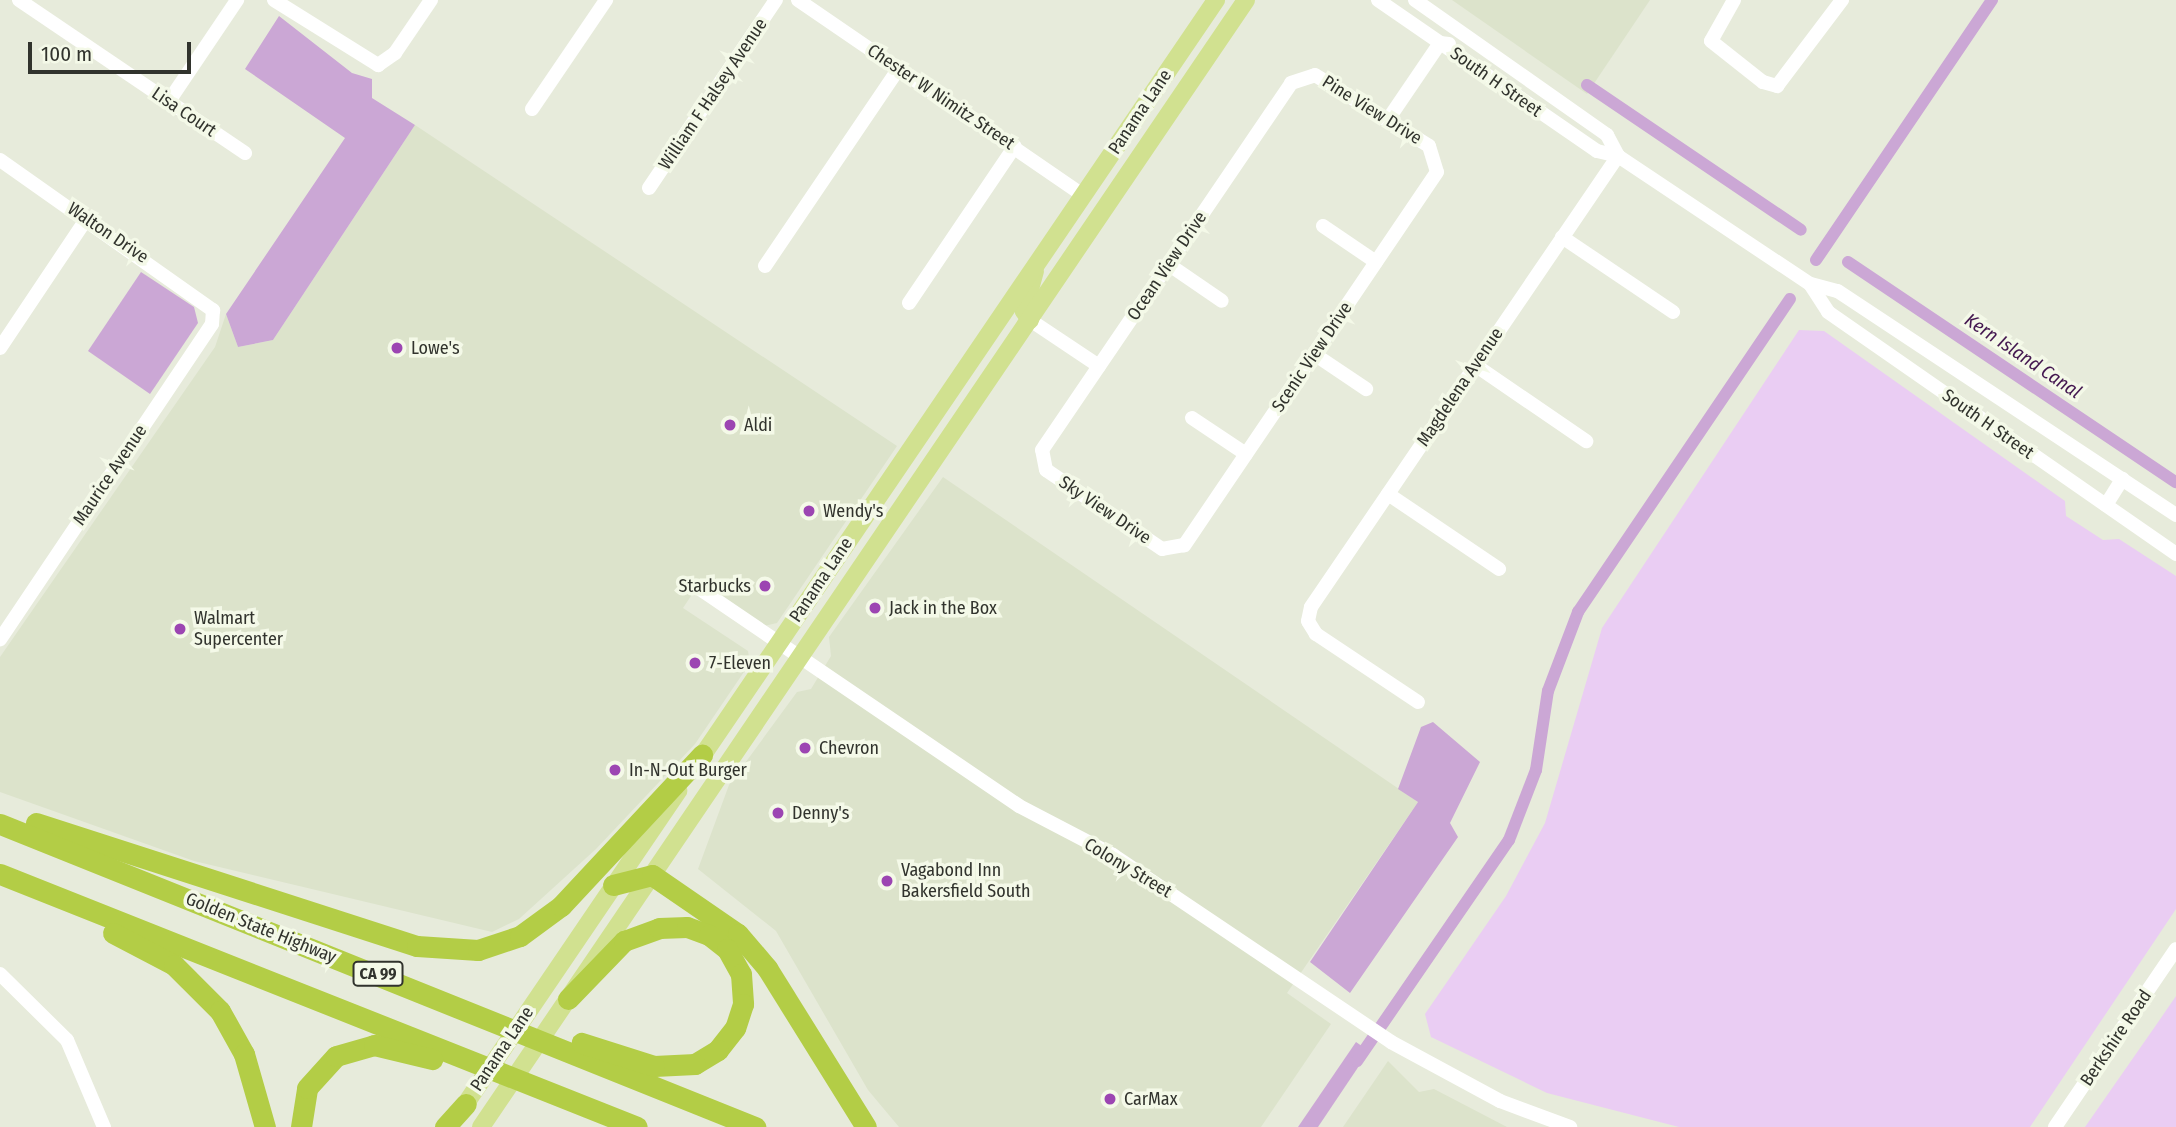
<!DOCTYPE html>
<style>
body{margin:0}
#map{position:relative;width:2176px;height:1127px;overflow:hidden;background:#e7ebdb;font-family:"Fira Sans Condensed",sans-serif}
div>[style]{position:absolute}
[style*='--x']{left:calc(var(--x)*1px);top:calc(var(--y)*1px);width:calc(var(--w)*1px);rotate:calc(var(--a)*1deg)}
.built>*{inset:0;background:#dce3cb}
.green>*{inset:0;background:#eacdf3}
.water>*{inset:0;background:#cba7d5}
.canal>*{height:12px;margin:-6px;padding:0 6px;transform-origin:6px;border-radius:6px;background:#cba7d5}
.minor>*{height:14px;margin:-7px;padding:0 7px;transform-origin:7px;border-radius:7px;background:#fff}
.major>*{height:18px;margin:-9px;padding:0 9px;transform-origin:9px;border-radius:9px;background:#d1e190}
.highway>*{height:21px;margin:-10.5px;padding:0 10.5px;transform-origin:10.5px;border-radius:10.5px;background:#b3cd46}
.dots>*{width:19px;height:19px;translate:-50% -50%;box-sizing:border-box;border:4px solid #f4f9e8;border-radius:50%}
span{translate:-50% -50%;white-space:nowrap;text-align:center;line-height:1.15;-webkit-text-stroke:7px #f4f9e8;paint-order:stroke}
.shield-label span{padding:2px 5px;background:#f4f9e8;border:2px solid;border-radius:5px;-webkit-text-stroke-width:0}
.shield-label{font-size:16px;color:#31332d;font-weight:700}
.street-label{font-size:18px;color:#31332d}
.poi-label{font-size:18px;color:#31332d}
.left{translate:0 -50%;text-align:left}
.right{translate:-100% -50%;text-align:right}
.water-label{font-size:19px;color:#441850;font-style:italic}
.scale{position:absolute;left:28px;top:42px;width:163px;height:32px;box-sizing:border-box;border:4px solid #31332d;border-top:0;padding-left:9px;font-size:21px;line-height:24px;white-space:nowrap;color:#31332d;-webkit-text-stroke:5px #f4f9e8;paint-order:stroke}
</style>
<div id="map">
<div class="built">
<div style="clip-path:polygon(1452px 0,1650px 0,1587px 94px)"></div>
<div style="clip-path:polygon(415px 125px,897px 446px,777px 623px,764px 626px,699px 584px,683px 608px,748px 651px,750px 663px,695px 744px,596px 849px,519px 919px,492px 932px,194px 861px,0 792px,0 657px,215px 347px,226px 314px,238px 347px,273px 340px)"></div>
<div style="clip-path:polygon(943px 477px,1418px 802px,1287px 993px,1331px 1024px,1261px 1127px,899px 1127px,868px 1090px,776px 931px,698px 869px,729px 785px,797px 692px,811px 689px,831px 656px,829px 637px)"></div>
<div style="clip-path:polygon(1388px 1061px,1419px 1092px,1434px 1089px,1507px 1127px,1343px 1127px)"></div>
</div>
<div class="green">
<div style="clip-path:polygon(1799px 330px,1824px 331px,2065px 501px,2066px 516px,2103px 540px,2119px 539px,2176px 576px,2176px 909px,2030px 1127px,1679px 1127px,1547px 1093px,1431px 1037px,1425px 1014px,1506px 896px,1545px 823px,1602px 628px)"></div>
<div style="clip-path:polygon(2176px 996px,2176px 1127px,2085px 1127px,2154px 1028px)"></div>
</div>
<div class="water">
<div style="clip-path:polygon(279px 16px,352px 73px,372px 79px,372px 98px,415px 125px,273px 340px,238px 347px,226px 314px,345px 138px,245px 69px)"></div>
<div style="clip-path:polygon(141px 272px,194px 307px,198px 323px,150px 394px,88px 351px)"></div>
<div style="clip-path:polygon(1433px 722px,1480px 762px,1450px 823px,1458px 837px,1350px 993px,1310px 962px,1418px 802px,1398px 789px,1421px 727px)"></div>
<div style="clip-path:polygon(1356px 1042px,1369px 1051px,1318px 1127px,1298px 1127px)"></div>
</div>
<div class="canal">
<div style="--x:1587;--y:85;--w:258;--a:34.1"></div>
<div style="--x:1816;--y:260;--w:314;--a:-55.9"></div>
<div style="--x:1848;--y:262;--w:395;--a:33.9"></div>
<div style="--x:1357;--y:1061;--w:268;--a:-55.5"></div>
<div style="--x:1509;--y:840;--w:75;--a:-68.9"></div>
<div style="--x:1536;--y:770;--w:80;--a:-81.4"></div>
<div style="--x:1548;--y:691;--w:85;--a:-69.2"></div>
<div style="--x:1578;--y:612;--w:378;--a:-55.9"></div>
</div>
<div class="minor">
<div style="--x:19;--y:0;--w:273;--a:34.1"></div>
<div style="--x:274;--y:0;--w:123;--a:32"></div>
<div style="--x:378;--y:65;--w:21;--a:-35"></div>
<div style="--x:395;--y:53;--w:64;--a:-55.8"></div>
<div style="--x:798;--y:0;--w:345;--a:34.4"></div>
<div style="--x:1378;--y:0;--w:266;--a:34.6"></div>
<div style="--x:1597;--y:151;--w:22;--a:13"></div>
<div style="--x:1618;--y:156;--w:231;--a:33.7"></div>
<div style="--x:1415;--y:0;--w:235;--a:35.1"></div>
<div style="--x:1607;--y:135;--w:24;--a:62"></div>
<div style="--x:1734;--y:0;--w:47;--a:119.3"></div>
<div style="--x:1711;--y:41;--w:66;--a:38.3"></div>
<div style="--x:1763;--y:82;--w:15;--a:16"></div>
<div style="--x:1777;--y:86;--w:108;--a:-52.9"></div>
<div style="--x:1315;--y:75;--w:134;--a:31.9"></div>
<div style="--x:1429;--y:146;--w:27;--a:73"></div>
<div style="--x:1437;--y:172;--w:451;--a:124.1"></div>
<div style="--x:1184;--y:545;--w:22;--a:170"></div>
<div style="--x:1162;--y:549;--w:140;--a:-145.7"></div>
<div style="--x:1046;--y:470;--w:20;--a:-101"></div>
<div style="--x:1042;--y:450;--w:443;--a:-55.8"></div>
<div style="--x:1291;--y:83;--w:25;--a:-18"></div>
<div style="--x:169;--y:101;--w:122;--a:-56"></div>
<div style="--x:532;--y:109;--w:132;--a:-55.8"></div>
<div style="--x:1387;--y:121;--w:94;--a:-55.8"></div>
<div style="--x:1440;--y:43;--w:9;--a:6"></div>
<div style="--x:0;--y:160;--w:261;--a:35.2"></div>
<div style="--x:213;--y:310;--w:14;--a:94"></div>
<div style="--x:212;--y:324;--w:380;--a:123.9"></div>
<div style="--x:649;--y:188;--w:227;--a:-56"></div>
<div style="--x:1323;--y:226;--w:64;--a:34.2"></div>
<div style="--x:1562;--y:237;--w:134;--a:34"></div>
<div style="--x:1168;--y:264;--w:65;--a:34.4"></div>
<div style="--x:765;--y:266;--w:239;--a:-55.9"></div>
<div style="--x:909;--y:303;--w:189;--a:-56"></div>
<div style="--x:1030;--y:320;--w:83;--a:33.7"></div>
<div style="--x:0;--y:348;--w:156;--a:-56.2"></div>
<div style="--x:1314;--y:354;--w:63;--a:33.9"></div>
<div style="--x:1475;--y:365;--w:135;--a:34.4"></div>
<div style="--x:1192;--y:418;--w:65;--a:33.7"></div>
<div style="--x:1388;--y:494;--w:134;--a:34"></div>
<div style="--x:2106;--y:505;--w:31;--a:-58"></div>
<div style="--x:2176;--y:515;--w:406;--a:-146.5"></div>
<div style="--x:1837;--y:291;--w:28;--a:-165"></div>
<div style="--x:1810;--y:284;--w:33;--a:57"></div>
<div style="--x:1828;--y:312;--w:424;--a:34.8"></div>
<div style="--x:697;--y:587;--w:389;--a:34.2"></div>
<div style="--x:1019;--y:806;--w:106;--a:27.5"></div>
<div style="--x:1113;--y:855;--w:335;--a:33.9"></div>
<div style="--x:1391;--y:1042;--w:124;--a:28.4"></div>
<div style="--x:1500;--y:1101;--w:75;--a:20.4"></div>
<div style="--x:1418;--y:702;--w:123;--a:-146.3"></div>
<div style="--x:1316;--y:634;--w:15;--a:-122"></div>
<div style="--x:1308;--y:621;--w:14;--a:-78"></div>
<div style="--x:1311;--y:607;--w:546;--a:-55.76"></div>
<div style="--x:0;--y:974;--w:94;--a:44.6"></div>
<div style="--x:67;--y:1040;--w:95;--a:67"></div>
<div style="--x:2055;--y:1127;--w:215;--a:-55.8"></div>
</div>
<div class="major">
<div style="--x:1030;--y:320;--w:11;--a:-124"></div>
<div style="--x:1024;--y:311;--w:41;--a:-74.6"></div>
<div style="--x:696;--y:765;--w:925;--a:-55.79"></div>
<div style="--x:458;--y:1115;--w:392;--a:-55.8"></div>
<div style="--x:481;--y:1127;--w:1362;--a:-55.83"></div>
</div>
<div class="highway">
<div style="--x:36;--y:823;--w:400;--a:17.9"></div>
<div style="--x:417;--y:946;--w:61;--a:3.8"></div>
<div style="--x:478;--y:950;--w:44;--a:-18.4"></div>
<div style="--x:520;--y:936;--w:51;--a:-36.2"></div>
<div style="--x:561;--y:906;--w:207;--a:-47"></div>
<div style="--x:0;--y:824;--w:814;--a:21.87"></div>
<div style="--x:0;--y:874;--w:685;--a:21.66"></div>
<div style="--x:613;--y:885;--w:40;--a:-14.4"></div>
<div style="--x:652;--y:875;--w:104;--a:34.5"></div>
<div style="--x:738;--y:934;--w:45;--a:49.5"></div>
<div style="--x:767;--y:968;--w:187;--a:58.1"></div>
<div style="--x:113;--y:933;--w:69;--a:27.7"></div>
<div style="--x:174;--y:965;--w:65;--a:45"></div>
<div style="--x:220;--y:1011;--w:49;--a:60.8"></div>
<div style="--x:244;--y:1054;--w:76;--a:74"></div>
<div style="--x:568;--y:999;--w:81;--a:-46"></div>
<div style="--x:624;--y:941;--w:37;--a:-20"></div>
<div style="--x:659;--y:928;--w:28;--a:-2"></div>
<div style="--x:687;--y:927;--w:23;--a:20"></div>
<div style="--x:709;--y:935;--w:23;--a:38"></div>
<div style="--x:727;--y:949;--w:29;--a:61"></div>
<div style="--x:741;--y:974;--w:30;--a:86"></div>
<div style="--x:743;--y:1004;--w:25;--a:108"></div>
<div style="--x:735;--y:1028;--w:28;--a:128"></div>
<div style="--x:718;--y:1050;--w:27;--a:149"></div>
<div style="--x:695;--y:1064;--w:41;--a:177.2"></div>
<div style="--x:654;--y:1066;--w:76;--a:-162.3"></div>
<div style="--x:301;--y:1127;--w:39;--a:-81"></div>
<div style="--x:307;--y:1088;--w:43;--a:-47.8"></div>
<div style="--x:336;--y:1056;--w:40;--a:-16"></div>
<div style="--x:374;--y:1045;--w:60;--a:13.6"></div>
<div style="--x:445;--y:1127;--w:31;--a:-48"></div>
</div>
<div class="dots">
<div style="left:397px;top:348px;background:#9c45b2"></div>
<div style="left:730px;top:425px;background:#9c45b2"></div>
<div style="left:809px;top:511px;background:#9c45b2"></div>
<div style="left:765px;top:586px;background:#9c45b2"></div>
<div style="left:875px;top:608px;background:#9c45b2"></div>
<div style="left:180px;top:629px;background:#9c45b2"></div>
<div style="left:695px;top:663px;background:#9c45b2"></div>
<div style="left:805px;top:748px;background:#9c45b2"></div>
<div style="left:615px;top:770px;background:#9c45b2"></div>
<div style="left:778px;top:813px;background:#9c45b2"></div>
<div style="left:887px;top:881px;background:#9c45b2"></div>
<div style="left:1110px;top:1099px;background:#9c45b2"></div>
</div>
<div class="shield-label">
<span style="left:378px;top:974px">CA 99</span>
</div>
<div class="street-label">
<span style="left:1496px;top:82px;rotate:35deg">South H Street</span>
<span style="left:713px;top:94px;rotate:-56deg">William F Halsey Avenue</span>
<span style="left:941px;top:97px;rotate:34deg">Chester W Nimitz Street</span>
<span style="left:1372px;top:110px;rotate:32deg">Pine View Drive</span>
<span style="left:184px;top:112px;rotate:34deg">Lisa Court</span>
<span style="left:1140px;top:112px;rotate:-56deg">Panama Lane</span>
<span style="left:108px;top:233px;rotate:34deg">Walton Drive</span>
<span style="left:1167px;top:266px;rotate:-56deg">Ocean View Drive</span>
<span style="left:1312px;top:357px;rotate:-56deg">Scenic View Drive</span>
<span style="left:1460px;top:387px;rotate:-56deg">Magdelena Avenue</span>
<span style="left:1988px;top:424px;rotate:35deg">South H Street</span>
<span style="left:110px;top:475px;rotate:-56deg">Maurice Avenue</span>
<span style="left:1105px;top:510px;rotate:34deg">Sky View Drive</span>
<span style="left:821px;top:580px;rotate:-56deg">Panama Lane</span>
<span style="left:1128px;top:868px;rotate:31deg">Colony Street</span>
<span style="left:261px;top:928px;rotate:22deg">Golden State Highway</span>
<span style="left:2116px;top:1038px;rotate:-56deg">Berkshire Road</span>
<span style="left:502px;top:1049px;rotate:-56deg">Panama Lane</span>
</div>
<div class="poi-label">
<span class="left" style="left:411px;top:348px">Lowe's</span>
<span class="left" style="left:744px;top:425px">Aldi</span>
<span class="left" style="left:823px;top:511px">Wendy's</span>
<span class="right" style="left:751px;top:586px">Starbucks</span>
<span class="left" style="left:889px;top:608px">Jack in the Box</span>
<span class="left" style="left:194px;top:629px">Walmart<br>Supercenter</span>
<span class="left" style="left:709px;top:663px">7-Eleven</span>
<span class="left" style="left:819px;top:748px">Chevron</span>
<span class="left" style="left:629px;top:770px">In-N-Out Burger</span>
<span class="left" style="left:792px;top:813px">Denny's</span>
<span class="left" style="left:901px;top:881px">Vagabond Inn<br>Bakersfield South</span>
<span class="left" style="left:1124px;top:1099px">CarMax</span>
</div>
<div class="water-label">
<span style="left:2023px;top:356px;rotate:34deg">Kern Island Canal</span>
</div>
<div class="scale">100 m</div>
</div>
